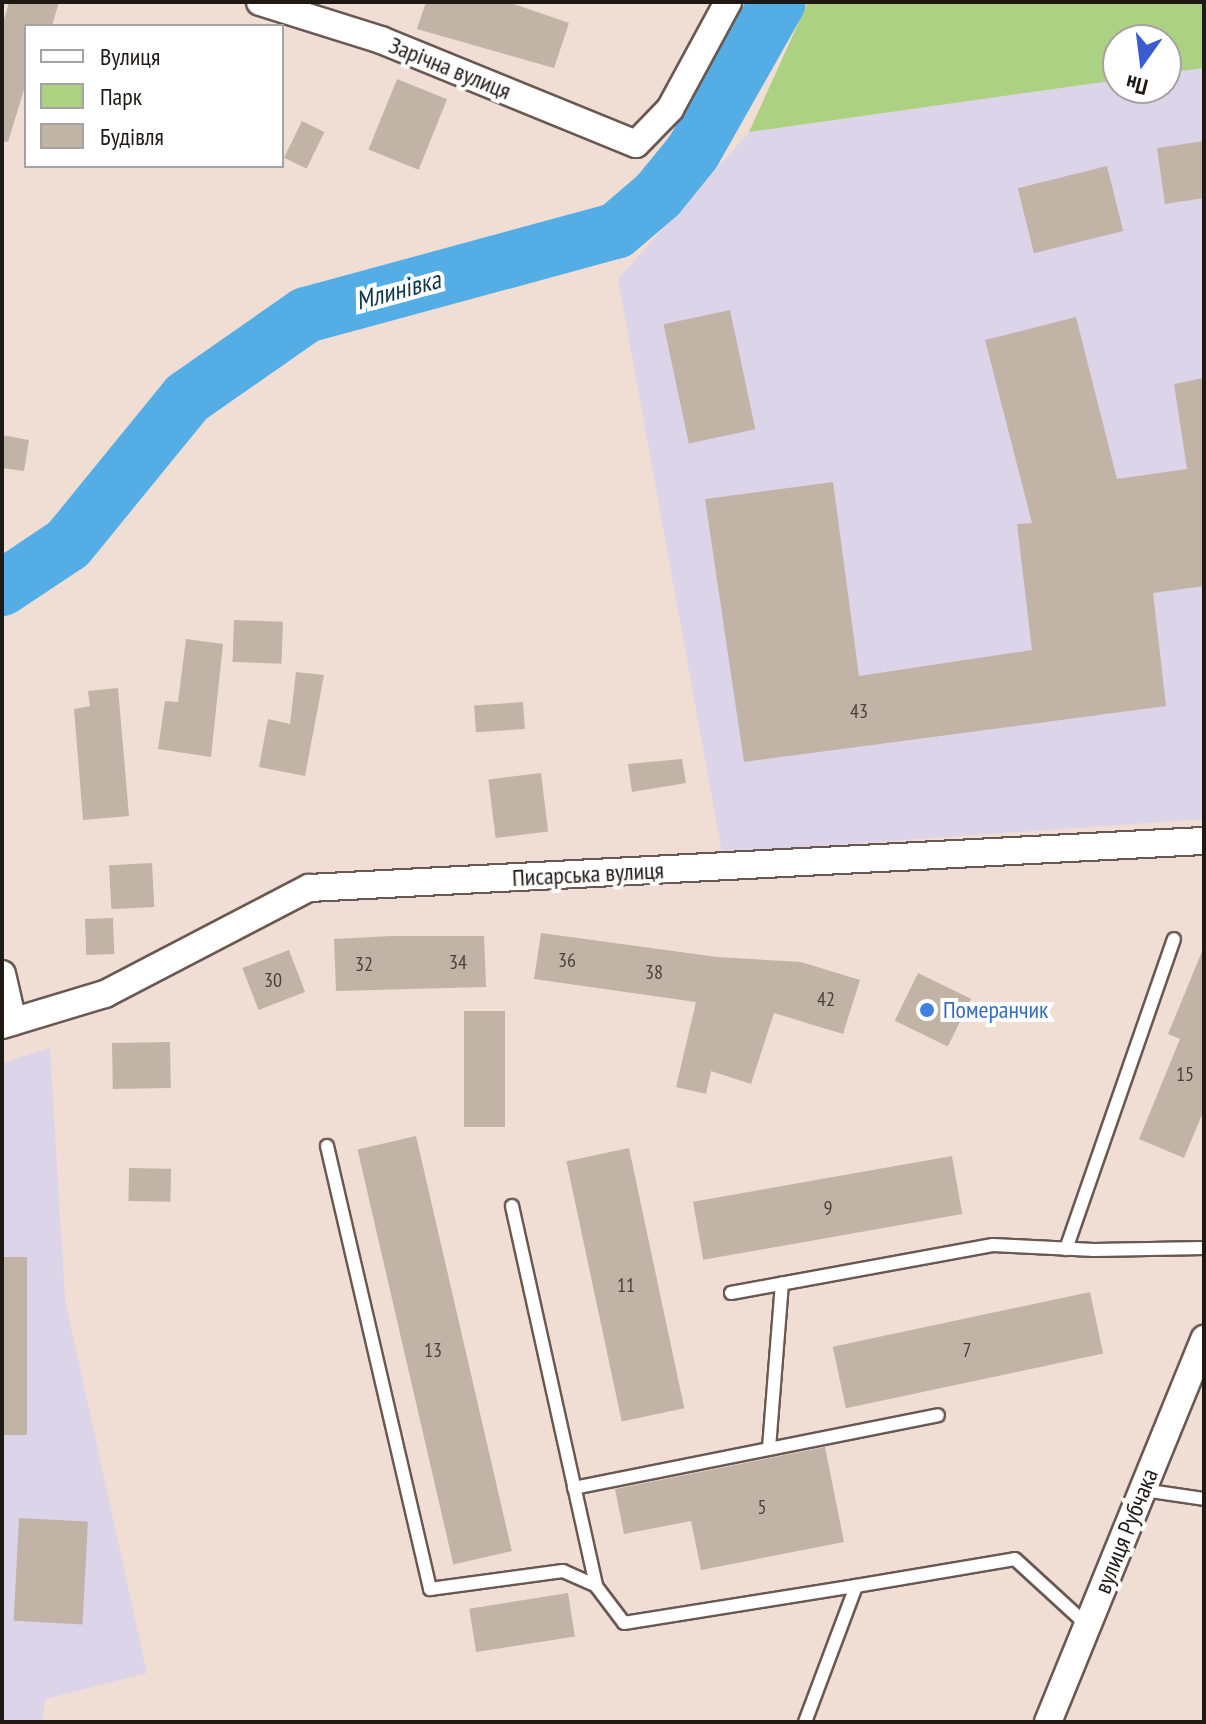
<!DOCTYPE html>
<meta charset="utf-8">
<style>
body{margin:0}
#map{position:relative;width:1206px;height:1724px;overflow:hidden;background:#f0ded5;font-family:"PT Sans Narrow",sans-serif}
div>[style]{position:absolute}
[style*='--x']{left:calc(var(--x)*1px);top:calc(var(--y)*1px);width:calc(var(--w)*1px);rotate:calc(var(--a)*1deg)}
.industrial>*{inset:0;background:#dcd4e9}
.green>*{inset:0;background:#add182}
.river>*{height:56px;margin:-28px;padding:0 28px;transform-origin:28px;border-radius:28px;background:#54aee5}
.building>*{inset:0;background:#c1b4a7;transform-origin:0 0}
.roads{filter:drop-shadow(2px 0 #695952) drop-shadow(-2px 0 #695952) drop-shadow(0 2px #695952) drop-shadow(0 -2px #695952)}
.service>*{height:12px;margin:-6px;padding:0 6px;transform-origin:6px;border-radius:6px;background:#fff}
.minor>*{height:26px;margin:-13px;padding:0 13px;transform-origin:13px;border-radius:13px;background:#fff}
.dots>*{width:22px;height:22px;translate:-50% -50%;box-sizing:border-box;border:4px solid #fff;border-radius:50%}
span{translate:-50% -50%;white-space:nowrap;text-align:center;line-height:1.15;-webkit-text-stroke:8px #fff;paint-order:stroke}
.number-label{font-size:20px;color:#48403a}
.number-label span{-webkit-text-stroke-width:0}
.street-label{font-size:24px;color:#1f1916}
.shop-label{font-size:24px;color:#366cbe}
.left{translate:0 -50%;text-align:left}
.water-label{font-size:26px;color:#10374e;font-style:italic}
.frame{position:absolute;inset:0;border:4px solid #1f1916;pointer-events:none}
.legend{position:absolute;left:24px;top:24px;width:260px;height:144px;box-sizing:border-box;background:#fff;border:2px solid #a5a3a2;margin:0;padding:10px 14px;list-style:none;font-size:24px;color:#1f1916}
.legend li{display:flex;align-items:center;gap:16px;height:40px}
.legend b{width:40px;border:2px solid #a5a3a2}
.north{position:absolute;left:1102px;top:24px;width:80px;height:80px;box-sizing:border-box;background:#fff;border:2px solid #a5a3a2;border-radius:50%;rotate:194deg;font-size:22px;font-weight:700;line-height:32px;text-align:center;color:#1f1916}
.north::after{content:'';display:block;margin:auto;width:28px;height:36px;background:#395dce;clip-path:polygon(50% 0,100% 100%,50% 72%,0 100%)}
</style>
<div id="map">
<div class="industrial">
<div style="clip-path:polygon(1204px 68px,1204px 819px,722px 853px,618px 279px,749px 132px,1118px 80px,1118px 88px,1166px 88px,1166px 73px)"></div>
<div style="clip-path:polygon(50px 1048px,65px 1300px,147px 1673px,45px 1699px,42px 1722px,2px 1722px,2px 1063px)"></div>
</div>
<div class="green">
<div style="clip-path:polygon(808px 2px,1204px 2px,1204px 68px,1166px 73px,1166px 40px,1118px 40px,1118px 80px,749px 132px)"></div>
</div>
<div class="river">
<div style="--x:2;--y:588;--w:79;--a:-33.7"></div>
<div style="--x:68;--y:544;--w:188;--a:-50.8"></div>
<div style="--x:187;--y:398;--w:145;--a:-34.9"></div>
<div style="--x:306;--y:315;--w:321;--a:-15.2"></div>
<div style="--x:616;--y:231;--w:55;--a:-40.6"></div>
<div style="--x:658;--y:195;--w:55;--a:-50.9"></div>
<div style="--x:693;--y:152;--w:172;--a:-60.5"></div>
</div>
<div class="building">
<div style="clip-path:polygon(9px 2px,59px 2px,52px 26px,26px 26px,26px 83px,8px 142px,2px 141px,2px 27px)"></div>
<div style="clip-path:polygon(426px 2px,508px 2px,569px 23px,554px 68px,417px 29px)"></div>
<div style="left:397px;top:79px;width:54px;height:76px;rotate:22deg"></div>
<div style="left:302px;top:121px;width:25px;height:41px;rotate:26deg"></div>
<div style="clip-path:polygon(1204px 141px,1204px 198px,1165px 204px,1157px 148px)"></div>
<div style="left:1107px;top:166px;width:67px;height:92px;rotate:76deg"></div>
<div style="left:730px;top:310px;width:122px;height:68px;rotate:78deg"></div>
<div style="clip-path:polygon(1076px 317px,1117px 479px,1187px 469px,1174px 384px,1204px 378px,1204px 586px,1153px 593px,1166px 706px,744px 762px,705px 499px,833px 482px,859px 676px,1032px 650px,1017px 524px,1032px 523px,985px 340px)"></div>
<div style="clip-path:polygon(2px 435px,29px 440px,24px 471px,2px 468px)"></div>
<div style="left:234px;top:620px;width:49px;height:42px;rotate:2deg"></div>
<div style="clip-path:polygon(186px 639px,223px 644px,211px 757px,158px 749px,165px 701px,178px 702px)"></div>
<div style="clip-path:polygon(296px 672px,324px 675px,305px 776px,259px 767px,268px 719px,290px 724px)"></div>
<div style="clip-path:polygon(118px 688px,129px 816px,83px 820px,74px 709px,90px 706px,88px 691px)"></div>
<div style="left:523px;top:702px;width:27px;height:49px;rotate:86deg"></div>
<div style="clip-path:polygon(682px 759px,686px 783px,632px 792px,628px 764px)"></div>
<div style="left:541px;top:773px;width:59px;height:53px;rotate:83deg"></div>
<div style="left:152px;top:863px;width:44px;height:43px;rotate:87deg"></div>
<div style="left:113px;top:918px;width:36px;height:28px;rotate:88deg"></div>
<div style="clip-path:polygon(541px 933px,717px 957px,801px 962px,860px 980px,843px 1034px,774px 1013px,751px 1084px,711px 1071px,706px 1094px,676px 1087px,696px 1002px,534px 979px)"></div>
<div style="clip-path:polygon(391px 936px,484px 936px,486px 987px,336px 991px,334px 939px)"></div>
<div style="clip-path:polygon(1203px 949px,1204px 1110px,1184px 1158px,1139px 1139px,1180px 1039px,1168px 1034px)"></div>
<div style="left:289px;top:950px;width:45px;height:50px;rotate:69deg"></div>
<div style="left:918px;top:973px;width:59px;height:53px;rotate:26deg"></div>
<div style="left:464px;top:1011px;width:41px;height:116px"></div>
<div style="left:170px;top:1042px;width:46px;height:58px;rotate:89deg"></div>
<div style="left:416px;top:1136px;width:426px;height:60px;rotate:77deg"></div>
<div style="left:629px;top:1148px;width:266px;height:64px;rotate:78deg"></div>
<div style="left:952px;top:1156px;width:59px;height:263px;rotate:80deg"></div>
<div style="left:129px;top:1168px;width:42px;height:33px;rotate:1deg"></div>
<div style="left:2px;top:1257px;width:25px;height:178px"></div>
<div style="left:1090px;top:1292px;width:63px;height:263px;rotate:78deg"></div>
<div style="clip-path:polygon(825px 1447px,844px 1542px,701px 1570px,691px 1521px,624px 1534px,615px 1489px)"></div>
<div style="left:19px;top:1518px;width:69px;height:103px;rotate:3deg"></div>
<div style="left:568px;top:1593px;width:44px;height:100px;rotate:81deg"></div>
</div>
<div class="roads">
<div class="service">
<div style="--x:327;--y:1146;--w:455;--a:76.9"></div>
<div style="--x:430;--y:1589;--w:134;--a:-7.7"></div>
<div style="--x:563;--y:1571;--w:36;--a:24"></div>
<div style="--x:512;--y:1206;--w:389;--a:77.5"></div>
<div style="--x:596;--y:1586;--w:46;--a:52.9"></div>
<div style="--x:624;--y:1623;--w:235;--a:-9.1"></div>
<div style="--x:1066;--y:1249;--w:328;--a:-70.8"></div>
<div style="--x:731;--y:1293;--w:266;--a:-10.4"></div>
<div style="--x:993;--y:1245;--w:101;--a:2.8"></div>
<div style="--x:1094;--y:1250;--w:110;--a:-1"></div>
<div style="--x:769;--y:1448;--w:165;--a:-85.5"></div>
<div style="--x:574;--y:1488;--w:371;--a:-11.3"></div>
<div style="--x:1143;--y:1490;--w:62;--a:8.4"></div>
<div style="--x:805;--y:1722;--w:145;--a:-69.4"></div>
<div style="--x:856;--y:1586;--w:161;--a:-9.6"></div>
<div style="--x:1015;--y:1559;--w:98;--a:42.5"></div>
</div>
<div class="minor">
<div style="--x:260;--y:2;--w:127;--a:17.4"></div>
<div style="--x:381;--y:40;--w:275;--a:22.2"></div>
<div style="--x:636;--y:144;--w:49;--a:-45.8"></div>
<div style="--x:670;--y:109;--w:122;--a:-61.5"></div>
<div style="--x:2;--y:974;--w:49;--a:77.1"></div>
<div style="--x:2;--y:1025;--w:108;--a:-16.8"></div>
<div style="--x:105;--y:994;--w:230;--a:-27.5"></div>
<div style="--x:309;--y:888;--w:896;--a:-3.01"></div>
<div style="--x:1048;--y:1722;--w:414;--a:-67.8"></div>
</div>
</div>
<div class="dots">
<div style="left:927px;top:1010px;background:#3f7fe0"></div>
</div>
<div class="number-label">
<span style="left:859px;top:711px">43</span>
<span style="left:567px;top:960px">36</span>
<span style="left:458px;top:962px">34</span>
<span style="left:364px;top:964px">32</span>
<span style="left:654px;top:972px">38</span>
<span style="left:273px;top:980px">30</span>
<span style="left:826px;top:999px">42</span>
<span style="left:1185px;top:1074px">15</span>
<span style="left:828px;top:1208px">9</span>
<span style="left:626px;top:1285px">11</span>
<span style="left:433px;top:1350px">13</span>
<span style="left:967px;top:1350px">7</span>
<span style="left:762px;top:1507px">5</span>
</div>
<div class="street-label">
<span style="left:450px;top:68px;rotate:22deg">Зарічна вулиця</span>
<span style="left:588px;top:874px;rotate:-3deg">Писарська вулиця</span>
<span style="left:1126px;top:1531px;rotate:-68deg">вулиця Рубчака</span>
</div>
<div class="shop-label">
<span class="left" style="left:943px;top:1010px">Померанчик</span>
</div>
<div class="water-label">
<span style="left:398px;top:290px;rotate:-15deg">Млинівка</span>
</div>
<div class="frame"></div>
<ul class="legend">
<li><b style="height:10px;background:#fff"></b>Вулиця</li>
<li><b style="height:22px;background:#add182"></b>Парк</li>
<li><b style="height:22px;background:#c1b4a7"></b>Будівля</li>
</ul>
<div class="north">Пн</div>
</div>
